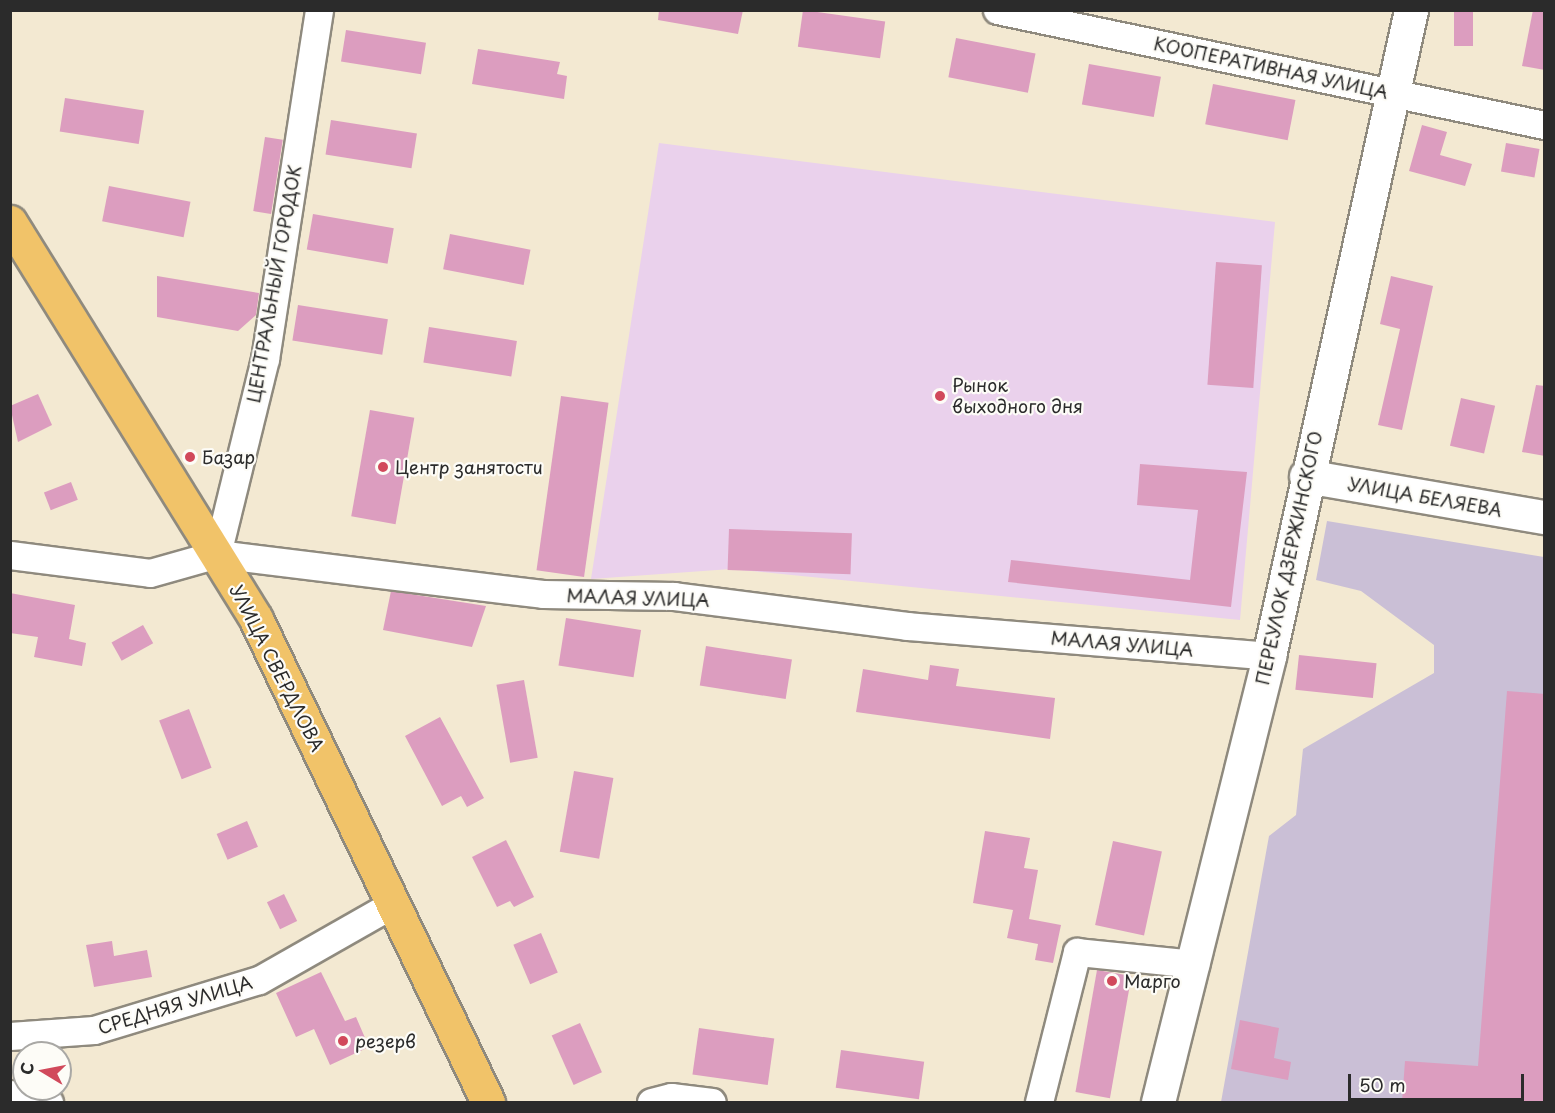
<!DOCTYPE html>
<meta charset="utf-8">
<style>
body{margin:0}
#map{position:relative;width:1555px;height:1113px;overflow:hidden;background:#f3e9d2;font-family:"Playpen Sans",sans-serif}
div>[style]{position:absolute}
[style*='--x']{left:calc(var(--x)*1px);top:calc(var(--y)*1px);width:calc(var(--w)*1px);rotate:calc(var(--a)*1deg)}
.built>*{inset:0;background:#ead1ec}
.industrial>*{inset:0;background:#cabfd6}
.building>*{inset:0;background:#dc9dbf;transform-origin:0 0}
.roads{filter:drop-shadow(2px 0 #8f8a7e) drop-shadow(-2px 0 #8f8a7e) drop-shadow(0 2px #8f8a7e) drop-shadow(0 -2px #8f8a7e)}
.minor>*{height:27px;margin:-13.5px;padding:0 13.5px;transform-origin:13.5px;border-radius:13.5px;background:#fff}
.tertiary>*{height:33px;margin:-16.5px;padding:0 16.5px;transform-origin:16.5px;border-radius:16.5px;background:#fff}
.primary>*{height:33px;margin:-16.5px;padding:0 16.5px;transform-origin:16.5px;border-radius:16.5px;background:#f1c369}
.dots>*{width:16px;height:16px;translate:-50% -50%;box-sizing:border-box;border:3px solid #fdfcf7;border-radius:50%}
span{translate:-50% -50%;white-space:nowrap;text-align:center;line-height:1.15;-webkit-text-stroke:4.5px #fdfcf7;paint-order:stroke}
.street-label{font-size:18px;color:#2b2b2b}
.poi-label{font-size:18px;color:#2b2b2b}
.left{translate:0 -50%;text-align:left}
.frame{position:absolute;inset:0;border:12px solid #2b2b2b;pointer-events:none}
.north{position:absolute;left:12px;top:1041px;width:60px;height:60px;box-sizing:border-box;background:#fdfcf7;border:2px solid #a9a8a5;border-radius:50%;rotate:280deg;font-size:16px;font-weight:700;line-height:24px;text-align:center;color:#2b2b2b}
.north::after{content:'';display:block;margin:auto;width:21px;height:27px;background:#d1495b;clip-path:polygon(50% 0,100% 100%,50% 72%,0 100%)}
.scale{position:absolute;left:1348px;top:1074px;width:176px;height:27px;box-sizing:border-box;border:3px solid #2b2b2b;border-top:0;padding-left:8px;font-size:18px;line-height:21px;white-space:nowrap;color:#2b2b2b;-webkit-text-stroke:4px #fdfcf7;paint-order:stroke}
</style>
<div id="map">
<div class="built">
<div style="clip-path:polygon(659px 143px,1275px 222px,1240px 620px,731px 569px,591px 579px)"></div>
</div>
<div class="industrial">
<div style="clip-path:polygon(1327px 521px,1544px 557px,1544px 1102px,1221px 1102px,1269px 836px,1296px 815px,1303px 749px,1434px 673px,1434px 645px,1361px 591px,1316px 580px)"></div>
</div>
<div class="building">
<div style="clip-path:polygon(659px 10px,743px 10px,738px 34px,658px 20px)"></div>
<div style="left:803px;top:10px;width:83px;height:37px;rotate:8deg"></div>
<div style="left:1454px;top:10px;width:19px;height:36px"></div>
<div style="clip-path:polygon(1533px 10px,1545px 10px,1545px 70px,1522px 66px)"></div>
<div style="left:346px;top:30px;width:81px;height:32px;rotate:9deg"></div>
<div style="left:956px;top:38px;width:81px;height:40px;rotate:11deg"></div>
<div style="clip-path:polygon(478px 49px,560px 62px,557px 74px,567px 76px,564px 99px,472px 84px)"></div>
<div style="left:1089px;top:64px;width:73px;height:41px;rotate:10deg"></div>
<div style="left:1213px;top:84px;width:84px;height:41px;rotate:11deg"></div>
<div style="left:65px;top:98px;width:80px;height:34px;rotate:9deg"></div>
<div style="left:331px;top:120px;width:87px;height:35px;rotate:9deg"></div>
<div style="clip-path:polygon(1422px 125px,1447px 132px,1440px 155px,1472px 164px,1465px 186px,1409px 171px)"></div>
<div style="left:265px;top:137px;width:18px;height:75px;rotate:9deg"></div>
<div style="left:1506px;top:143px;width:34px;height:29px;rotate:10deg"></div>
<div style="left:109px;top:186px;width:83px;height:36px;rotate:11deg"></div>
<div style="left:313px;top:214px;width:82px;height:36px;rotate:10deg"></div>
<div style="left:450px;top:234px;width:82px;height:36px;rotate:11deg"></div>
<div style="left:1216px;top:262px;width:46px;height:123px;rotate:4deg"></div>
<div style="clip-path:polygon(157px 276px,259px 293px,256px 315px,238px 331px,157px 317px)"></div>
<div style="clip-path:polygon(1391px 276px,1433px 286px,1402px 430px,1378px 425px,1400px 329px,1380px 324px)"></div>
<div style="left:298px;top:305px;width:91px;height:36px;rotate:9deg"></div>
<div style="left:429px;top:327px;width:89px;height:36px;rotate:9deg"></div>
<div style="clip-path:polygon(1536px 385px,1545px 386px,1545px 456px,1522px 452px)"></div>
<div style="clip-path:polygon(38px 394px,52px 425px,18px 442px,10px 406px)"></div>
<div style="left:561px;top:396px;width:48px;height:176px;rotate:8deg"></div>
<div style="left:1461px;top:398px;width:35px;height:49px;rotate:13deg"></div>
<div style="left:370px;top:410px;width:45px;height:108px;rotate:10deg"></div>
<div style="clip-path:polygon(1140px 464px,1247px 472px,1231px 607px,1008px 582px,1011px 560px,1190px 580px,1198px 510px,1137px 505px)"></div>
<div style="left:71px;top:482px;width:19px;height:29px;rotate:69deg"></div>
<div style="left:729px;top:529px;width:123px;height:41px;rotate:2deg"></div>
<div style="clip-path:polygon(391px 591px,486px 606px,472px 647px,383px 630px)"></div>
<div style="clip-path:polygon(10px 593px,75px 605px,69px 639px,86px 643px,82px 666px,34px 657px,38px 637px,10px 633px)"></div>
<div style="left:566px;top:618px;width:76px;height:48px;rotate:9deg"></div>
<div style="left:143px;top:625px;width:21px;height:36px;rotate:61deg"></div>
<div style="left:706px;top:646px;width:87px;height:40px;rotate:9deg"></div>
<div style="left:1299px;top:655px;width:78px;height:35px;rotate:6deg"></div>
<div style="clip-path:polygon(930px 665px,959px 669px,956px 686px,1055px 698px,1050px 739px,856px 712px,863px 669px,928px 680px)"></div>
<div style="left:524px;top:680px;width:79px;height:28px;rotate:80deg"></div>
<div style="clip-path:polygon(1507px 691px,1545px 694px,1545px 1102px,1402px 1102px,1405px 1061px,1478px 1066px)"></div>
<div style="left:189px;top:709px;width:63px;height:32px;rotate:69deg"></div>
<div style="clip-path:polygon(440px 717px,484px 798px,467px 807px,461px 796px,442px 806px,405px 736px)"></div>
<div style="left:574px;top:771px;width:40px;height:82px;rotate:10deg"></div>
<div style="left:247px;top:821px;width:28px;height:33px;rotate:67deg"></div>
<div style="clip-path:polygon(985px 831px,1030px 838px,1024px 868px,1038px 870px,1029px 919px,1061px 925px,1053px 963px,1035px 960px,1038px 944px,1007px 938px,1013px 910px,973px 903px)"></div>
<div style="clip-path:polygon(506px 840px,534px 897px,514px 907px,510px 901px,497px 907px,472px 857px)"></div>
<div style="left:1113px;top:841px;width:50px;height:86px;rotate:12deg"></div>
<div style="left:284px;top:894px;width:30px;height:19px;rotate:64deg"></div>
<div style="left:541px;top:933px;width:43px;height:30px;rotate:67deg"></div>
<div style="clip-path:polygon(112px 941px,114px 956px,147px 950px,152px 977px,94px 987px,86px 945px)"></div>
<div style="left:1097px;top:970px;width:35px;height:124px;rotate:10deg"></div>
<div style="clip-path:polygon(321px 972px,345px 1021px,356px 1017px,369px 1047px,330px 1065px,314px 1029px,296px 1037px,276px 993px)"></div>
<div style="clip-path:polygon(1240px 1020px,1279px 1028px,1274px 1058px,1291px 1062px,1288px 1080px,1231px 1069px)"></div>
<div style="left:580px;top:1023px;width:54px;height:31px;rotate:66deg"></div>
<div style="left:699px;top:1028px;width:76px;height:47px;rotate:8deg"></div>
<div style="left:841px;top:1050px;width:84px;height:38px;rotate:8deg"></div>
</div>
<div class="roads">
<div class="minor">
<div style="--x:997;--y:10;--w:559;--a:11.87"></div>
<div style="--x:217;--y:554;--w:201;--a:-76.2"></div>
<div style="--x:265;--y:359;--w:353;--a:-81.2"></div>
<div style="--x:10;--y:555;--w:141;--a:7.3"></div>
<div style="--x:150;--y:573;--w:70;--a:-15.8"></div>
<div style="--x:217;--y:554;--w:328;--a:7"></div>
<div style="--x:543;--y:594;--w:131;--a:0.9"></div>
<div style="--x:674;--y:596;--w:235;--a:7.3"></div>
<div style="--x:907;--y:626;--w:363;--a:4.7"></div>
<div style="--x:10;--y:1036;--w:84;--a:-4.1"></div>
<div style="--x:94;--y:1030;--w:172;--a:-16.9"></div>
<div style="--x:259;--y:980;--w:154;--a:-29.6"></div>
<div style="--x:10;--y:1094;--w:40;--a:12"></div>
<div style="--x:651;--y:1102;--w:21;--a:-14"></div>
<div style="--x:671;--y:1097;--w:41;--a:7"></div>
<div style="--x:1039;--y:1102;--w:155;--a:-75.8"></div>
<div style="--x:1077;--y:952;--w:119;--a:5.8"></div>
</div>
<div class="tertiary">
<div style="--x:1306;--y:476;--w:242;--a:9.8"></div>
<div style="--x:1158;--y:1102;--w:460;--a:-76"></div>
<div style="--x:1269;--y:656;--w:661;--a:-77.6"></div>
</div>
<div class="primary">
<div style="--x:10;--y:222;--w:467;--a:58.2"></div>
<div style="--x:256;--y:619;--w:536;--a:64.34"></div>
</div>
</div>
<div class="dots">
<div style="left:940px;top:396px;background:#d1495b"></div>
<div style="left:190px;top:457px;background:#d1495b"></div>
<div style="left:383px;top:467px;background:#d1495b"></div>
<div style="left:1112px;top:981px;background:#d1495b"></div>
<div style="left:343px;top:1041px;background:#d1495b"></div>
</div>
<div class="street-label">
<span style="left:1271px;top:68px;rotate:12deg">КООПЕРАТИВНАЯ УЛИЦА</span>
<span style="left:274px;top:284px;rotate:-80deg">ЦЕНТРАЛЬНЫЙ ГОРОДОК</span>
<span style="left:1425px;top:497px;rotate:10deg">УЛИЦА БЕЛЯЕВА</span>
<span style="left:1289px;top:558px;rotate:-78deg">ПЕРЕУЛОК ДЗЕРЖИНСКОГО</span>
<span style="left:638px;top:598px;rotate:2deg">МАЛАЯ УЛИЦА</span>
<span style="left:1122px;top:644px;rotate:5deg">МАЛАЯ УЛИЦА</span>
<span style="left:277px;top:668px;rotate:63deg">УЛИЦА СВЕРДЛОВА</span>
<span style="left:175px;top:1005px;rotate:-17deg">СРЕДНЯЯ УЛИЦА</span>
</div>
<div class="poi-label">
<span class="left" style="left:952px;top:396px">Рынок<br>выходного дня</span>
<span class="left" style="left:202px;top:457px">Базар</span>
<span class="left" style="left:395px;top:467px">Центр занятости</span>
<span class="left" style="left:1124px;top:981px">Марго</span>
<span class="left" style="left:355px;top:1041px">резерв</span>
</div>
<div class="frame"></div>
<div class="north">С</div>
<div class="scale">50 m</div>
</div>
